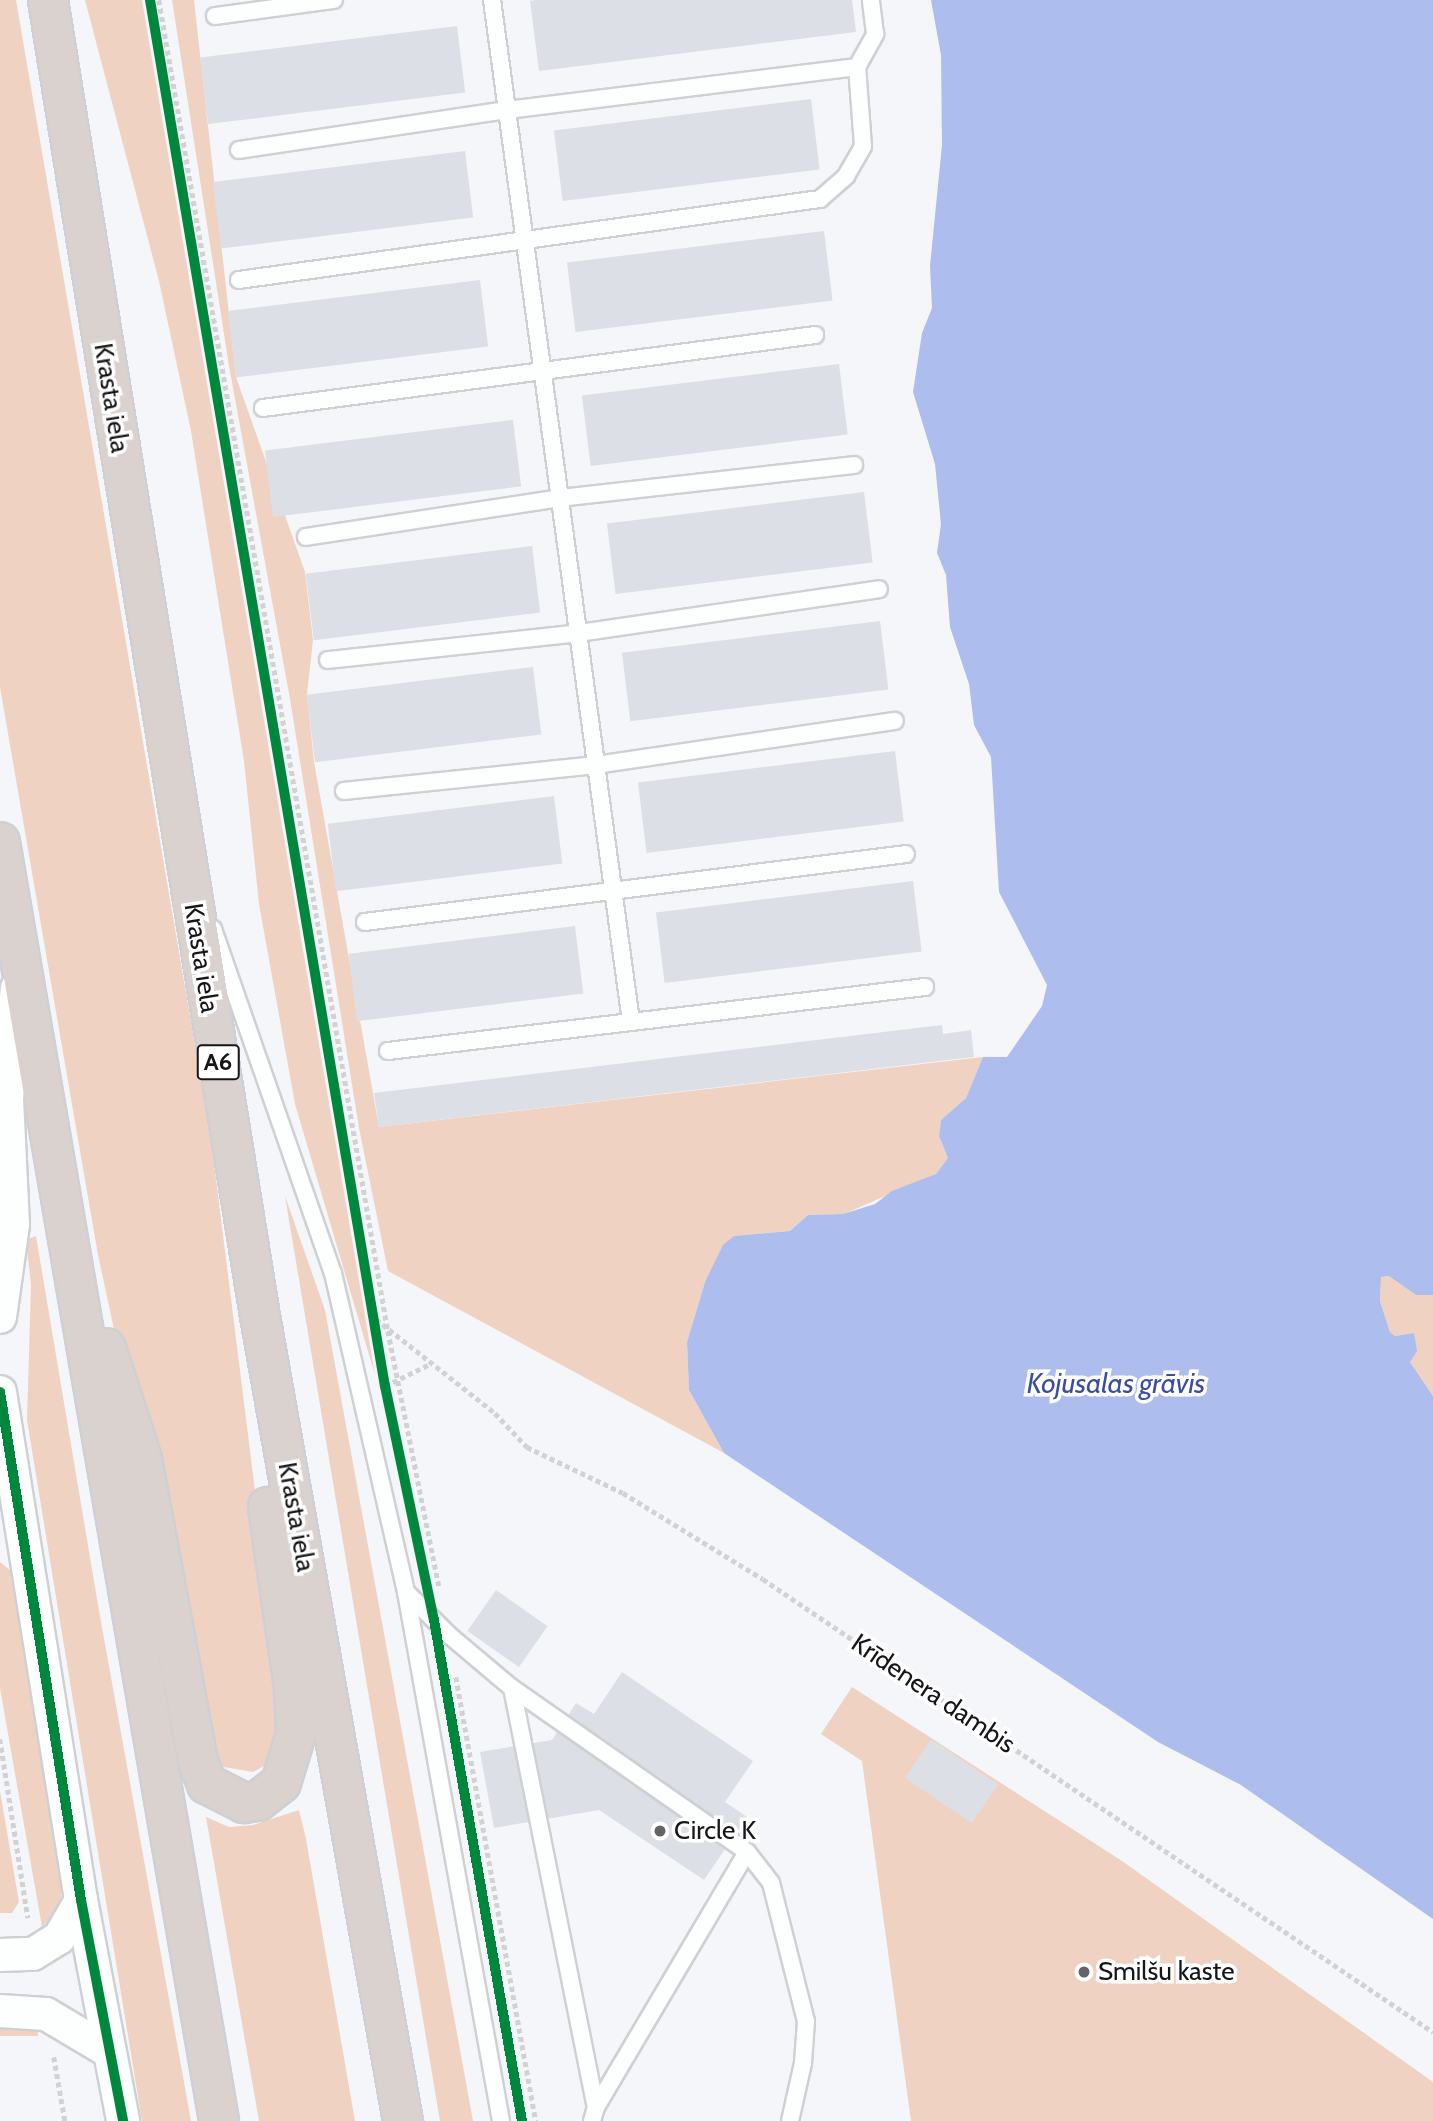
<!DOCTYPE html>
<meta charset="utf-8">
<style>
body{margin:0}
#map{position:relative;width:1433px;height:2121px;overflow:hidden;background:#f4f6fa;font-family:Cabin,sans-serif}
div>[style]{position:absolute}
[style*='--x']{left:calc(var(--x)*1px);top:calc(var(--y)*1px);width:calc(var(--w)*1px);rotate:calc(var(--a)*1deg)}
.green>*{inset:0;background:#efd2c1;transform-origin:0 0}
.water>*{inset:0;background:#adbdee}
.building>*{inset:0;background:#dddfe6;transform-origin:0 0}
.path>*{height:4.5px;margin-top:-2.25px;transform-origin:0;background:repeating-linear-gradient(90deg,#d2d2d4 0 5px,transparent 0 8.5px)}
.roads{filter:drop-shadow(2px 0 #cfd0d3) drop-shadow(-2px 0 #cfd0d3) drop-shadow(0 2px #cfd0d3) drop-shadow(0 -2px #cfd0d3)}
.lane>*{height:16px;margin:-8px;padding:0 8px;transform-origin:8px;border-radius:8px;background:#fdfefe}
.street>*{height:32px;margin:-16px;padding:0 16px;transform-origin:16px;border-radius:16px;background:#fdfefe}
.highway>*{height:38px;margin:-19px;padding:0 19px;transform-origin:19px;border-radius:19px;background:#dad2ce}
.cycleway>*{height:10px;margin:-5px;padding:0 5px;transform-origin:5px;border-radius:5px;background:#00873e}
.dots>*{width:19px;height:19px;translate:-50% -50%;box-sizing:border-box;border:4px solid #fff;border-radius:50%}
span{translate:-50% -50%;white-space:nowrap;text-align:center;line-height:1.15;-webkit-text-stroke:7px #fff;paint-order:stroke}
.shield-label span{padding:2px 5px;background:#fff;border:2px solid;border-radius:5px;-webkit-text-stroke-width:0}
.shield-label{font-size:24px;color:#161619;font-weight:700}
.street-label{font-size:26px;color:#161619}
.poi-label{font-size:26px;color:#161619}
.left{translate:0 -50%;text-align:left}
.water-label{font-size:28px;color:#3b4d9e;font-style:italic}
</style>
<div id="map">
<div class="green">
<div style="clip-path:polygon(0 0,16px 0,211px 1139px,283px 1714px,271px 1762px,253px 1772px,224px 1767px,210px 1756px,167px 1575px,98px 1255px,0 687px)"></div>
<div style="clip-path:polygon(85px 0,142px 0,375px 1375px,295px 1104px,259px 904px,244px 761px,191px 431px,159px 281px)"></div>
<div style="clip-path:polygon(172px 0,194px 0,236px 377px,305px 572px,313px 640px,307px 694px,314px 762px,379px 1127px,983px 1057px,966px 1098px,941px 1120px,939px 1136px,948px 1158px,936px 1174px,844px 1214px,808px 1215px,790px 1231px,734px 1236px,705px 1282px,687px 1342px,689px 1390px,724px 1453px,388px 1271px,359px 1128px,290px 699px,229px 366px)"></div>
<div style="clip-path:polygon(285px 1196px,325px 1310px,473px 2121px,440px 2121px)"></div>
<div style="clip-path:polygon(36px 1236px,98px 1605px,191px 2121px,142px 2121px,27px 1420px,31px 1285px,26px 1240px)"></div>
<div style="clip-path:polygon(1390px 1276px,1416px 1295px,1433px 1295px,1433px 1396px,1410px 1362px,1414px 1333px,1395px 1336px,1390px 1332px,1380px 1301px,1381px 1277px)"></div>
<div style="clip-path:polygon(0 1562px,10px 1570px,63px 1887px,58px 1910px,42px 1927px,0 1688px)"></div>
<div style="clip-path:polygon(852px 1687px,1122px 1861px,1433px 2082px,1433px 2121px,911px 2121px,862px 1761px,821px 1734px)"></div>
<div style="clip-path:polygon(0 1791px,19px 1902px,12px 1913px,0 1913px)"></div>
<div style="clip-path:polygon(299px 1810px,306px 1839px,355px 2121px,259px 2121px,206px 1817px,229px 1827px,253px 1825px)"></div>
<div style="left:0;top:2023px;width:38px;height:13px"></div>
</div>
<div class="water">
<div style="clip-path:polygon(931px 0,1433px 0,1433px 1295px,1416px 1295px,1389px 1276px,1381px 1277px,1380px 1301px,1390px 1332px,1395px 1336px,1414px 1333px,1417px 1351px,1410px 1362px,1433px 1396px,1433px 1919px,1241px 1785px,1158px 1742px,724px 1453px,689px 1390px,687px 1342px,705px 1282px,723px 1245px,734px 1236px,790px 1231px,808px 1215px,843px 1214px,875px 1204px,892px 1191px,936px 1174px,948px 1158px,939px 1136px,941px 1120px,966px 1098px,983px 1057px,1007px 1057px,1042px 1006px,1047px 985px,999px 892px,991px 757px,974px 725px,969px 684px,950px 627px,946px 575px,937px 553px,941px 524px,935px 464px,913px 392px,922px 333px,932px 308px,930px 266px,942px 145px,941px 55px)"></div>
</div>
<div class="building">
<div style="clip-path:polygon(535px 0,852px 0,856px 32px,539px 71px,530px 1px)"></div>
<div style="left:457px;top:26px;width:67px;height:259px;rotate:83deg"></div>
<div style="left:811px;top:99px;width:71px;height:259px;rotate:83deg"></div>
<div style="left:465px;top:151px;width:67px;height:254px;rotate:83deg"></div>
<div style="left:824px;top:231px;width:70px;height:259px;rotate:83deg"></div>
<div style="left:480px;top:280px;width:67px;height:254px;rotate:83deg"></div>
<div style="left:839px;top:364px;width:71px;height:259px;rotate:83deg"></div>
<div style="left:513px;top:420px;width:67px;height:250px;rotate:83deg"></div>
<div style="left:864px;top:492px;width:71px;height:259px;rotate:83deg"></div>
<div style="left:532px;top:546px;width:67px;height:228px;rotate:83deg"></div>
<div style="left:880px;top:621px;width:69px;height:260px;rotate:83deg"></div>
<div style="left:533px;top:667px;width:68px;height:228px;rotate:83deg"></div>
<div style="left:895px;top:751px;width:71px;height:259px;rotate:83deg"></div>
<div style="left:554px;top:796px;width:68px;height:228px;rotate:83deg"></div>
<div style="left:913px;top:881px;width:71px;height:259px;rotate:83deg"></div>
<div style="left:575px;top:926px;width:68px;height:228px;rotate:83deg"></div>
<div style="clip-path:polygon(942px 1025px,943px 1034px,971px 1030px,974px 1057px,379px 1127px,374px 1093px)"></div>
<div style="left:496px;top:1590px;width:63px;height:50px;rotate:35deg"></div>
<div style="clip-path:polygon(622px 1672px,753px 1761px,725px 1802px,747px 1817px,704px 1880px,599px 1810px,494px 1828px,480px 1752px,552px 1740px,576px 1703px,594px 1714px)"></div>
<div style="left:931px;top:1739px;width:81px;height:47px;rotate:34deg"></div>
</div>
<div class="path">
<div style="--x:159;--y:0;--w:1351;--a:80.24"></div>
<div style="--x:388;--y:1331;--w:260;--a:78.7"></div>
<div style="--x:376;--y:1319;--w:152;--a:38.3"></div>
<div style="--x:495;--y:1413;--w:47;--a:46.7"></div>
<div style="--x:527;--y:1447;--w:106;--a:25.6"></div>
<div style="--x:623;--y:1493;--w:164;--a:31.6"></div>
<div style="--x:763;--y:1579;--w:809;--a:34.06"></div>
<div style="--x:385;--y:1386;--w:50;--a:-26.1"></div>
<div style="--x:456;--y:1677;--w:451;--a:79.8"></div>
<div style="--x:0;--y:1739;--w:181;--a:81.1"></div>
<div style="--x:54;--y:2057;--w:65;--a:80.2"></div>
</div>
<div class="roads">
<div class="lane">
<div style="--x:492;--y:0;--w:1031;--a:82.25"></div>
<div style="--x:215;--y:16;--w:120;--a:-7.7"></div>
<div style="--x:239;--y:150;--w:271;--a:-8.5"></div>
<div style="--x:507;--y:110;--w:353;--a:-7"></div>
<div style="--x:239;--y:280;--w:587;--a:-7.94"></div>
<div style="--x:820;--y:199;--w:35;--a:-41"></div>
<div style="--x:846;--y:176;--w:34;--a:-60"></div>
<div style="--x:863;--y:146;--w:79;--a:-94.3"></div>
<div style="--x:857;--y:67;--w:38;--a:-61"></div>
<div style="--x:875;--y:34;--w:34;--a:-97"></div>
<div style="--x:263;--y:408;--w:557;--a:-7.53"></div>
<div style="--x:306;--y:537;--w:257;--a:-8.7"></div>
<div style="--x:560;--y:498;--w:296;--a:-6.4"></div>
<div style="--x:328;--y:660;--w:252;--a:-6.1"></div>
<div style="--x:579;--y:633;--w:303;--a:-8.3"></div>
<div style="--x:344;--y:791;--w:253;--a:-5.9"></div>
<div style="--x:596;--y:765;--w:302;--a:-8.4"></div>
<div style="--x:365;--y:922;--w:545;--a:-7.16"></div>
<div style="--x:213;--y:929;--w:364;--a:70.8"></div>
<div style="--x:333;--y:1273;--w:327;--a:77.1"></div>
<div style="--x:406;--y:1592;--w:537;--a:79.82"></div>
<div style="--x:388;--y:1051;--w:541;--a:-6.8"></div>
<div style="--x:406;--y:1592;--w:61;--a:45"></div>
<div style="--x:449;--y:1635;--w:82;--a:40.1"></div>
<div style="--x:512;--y:1688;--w:427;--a:78.7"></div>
<div style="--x:596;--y:2107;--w:15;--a:106"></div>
<div style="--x:512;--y:1688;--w:287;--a:34.9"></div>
<div style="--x:747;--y:1852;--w:296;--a:120.6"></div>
<div style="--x:747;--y:1852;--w:39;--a:52"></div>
<div style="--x:771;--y:1883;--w:142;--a:75.8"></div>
<div style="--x:806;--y:2021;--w:42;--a:94.1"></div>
<div style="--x:803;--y:2063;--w:59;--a:102.6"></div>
</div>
<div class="street">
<div style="--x:0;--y:1317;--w:93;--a:-82"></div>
<div style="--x:13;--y:1225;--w:126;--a:-92.7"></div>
<div style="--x:7;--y:1099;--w:111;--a:-84.9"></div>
<div style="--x:0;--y:1392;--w:514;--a:80.94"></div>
<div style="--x:81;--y:1900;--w:225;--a:79.2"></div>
<div style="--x:0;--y:1955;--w:33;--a:-2"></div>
<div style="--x:33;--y:1954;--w:31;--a:-32"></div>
<div style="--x:59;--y:1938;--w:44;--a:-59.9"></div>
<div style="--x:0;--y:2011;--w:46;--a:3.7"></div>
<div style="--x:46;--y:2014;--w:74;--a:30.7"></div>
</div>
<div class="highway">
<div style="--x:48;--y:0;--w:1333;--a:80.85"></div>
<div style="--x:260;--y:1316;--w:818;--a:79.93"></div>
<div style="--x:0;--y:842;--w:1298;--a:80.28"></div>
<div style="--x:106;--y:1348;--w:117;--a:72"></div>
<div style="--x:142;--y:1459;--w:307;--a:79.5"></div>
<div style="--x:198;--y:1761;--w:25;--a:69"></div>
<div style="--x:207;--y:1784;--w:42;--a:27.2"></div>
<div style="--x:244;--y:1803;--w:14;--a:-8"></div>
<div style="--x:258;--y:1801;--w:29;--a:-38"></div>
<div style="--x:281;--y:1783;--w:51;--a:-73"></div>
<div style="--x:296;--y:1734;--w:46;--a:-92.5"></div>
<div style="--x:294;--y:1688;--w:183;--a:-98.2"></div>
</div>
</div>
<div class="cycleway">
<div style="--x:150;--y:0;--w:1406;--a:80.38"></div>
<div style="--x:385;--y:1386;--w:239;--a:78.2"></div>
<div style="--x:434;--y:1620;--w:509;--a:80.04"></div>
<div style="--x:0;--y:1392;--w:514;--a:80.94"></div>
<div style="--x:81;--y:1900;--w:225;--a:79.2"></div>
</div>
<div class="dots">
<div style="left:660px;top:1831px;background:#646468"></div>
<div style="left:1084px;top:1972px;background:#646468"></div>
</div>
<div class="shield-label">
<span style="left:218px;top:1062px">A6</span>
</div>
<div class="street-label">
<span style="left:111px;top:398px;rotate:81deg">Krasta iela</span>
<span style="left:201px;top:958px;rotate:81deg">Krasta iela</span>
<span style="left:296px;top:1517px;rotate:80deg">Krasta iela</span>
<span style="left:933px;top:1694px;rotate:34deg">Krīdenera dambis</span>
</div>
<div class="poi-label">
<span class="left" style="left:674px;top:1831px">Circle K</span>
<span class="left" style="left:1098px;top:1972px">Smilšu kaste</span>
</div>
<div class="water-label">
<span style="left:1116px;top:1383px">Kojusalas grāvis</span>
</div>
</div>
